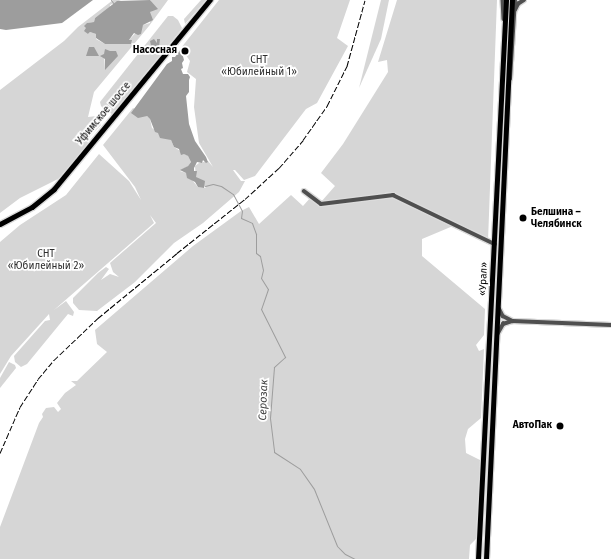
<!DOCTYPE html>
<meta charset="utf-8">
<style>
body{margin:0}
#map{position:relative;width:611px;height:559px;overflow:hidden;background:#fff;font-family:"Fira Sans",sans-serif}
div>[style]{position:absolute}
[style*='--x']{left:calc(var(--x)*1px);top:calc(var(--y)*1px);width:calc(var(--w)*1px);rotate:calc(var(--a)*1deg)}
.green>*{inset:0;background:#d6d6d6}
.water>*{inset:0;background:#9d9d9d}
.stream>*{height:1px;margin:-0.5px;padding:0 0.5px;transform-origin:0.5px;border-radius:0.5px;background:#9d9d9d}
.roads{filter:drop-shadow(1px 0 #dbdbdb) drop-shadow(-1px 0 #dbdbdb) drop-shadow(0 1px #dbdbdb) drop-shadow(0 -1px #dbdbdb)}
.minor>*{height:3.5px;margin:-1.75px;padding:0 1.75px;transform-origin:1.75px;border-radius:1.75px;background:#4f4f4f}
.major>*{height:4.5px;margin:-2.25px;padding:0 2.25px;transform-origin:2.25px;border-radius:2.25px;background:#000}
.rail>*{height:1px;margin-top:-0.5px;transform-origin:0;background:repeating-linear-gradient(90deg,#000 0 6px,transparent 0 8px)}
.dots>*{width:11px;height:11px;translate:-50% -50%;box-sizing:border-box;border:2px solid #fff;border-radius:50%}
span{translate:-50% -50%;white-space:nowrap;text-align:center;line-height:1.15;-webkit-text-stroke:3.5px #fff;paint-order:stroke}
.poi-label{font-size:10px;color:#000;font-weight:700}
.right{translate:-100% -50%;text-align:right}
.left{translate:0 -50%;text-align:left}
.park-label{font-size:10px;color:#2d2d2d}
.street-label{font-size:10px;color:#000}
.water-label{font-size:11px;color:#3e3e3e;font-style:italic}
</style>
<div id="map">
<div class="green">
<div style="clip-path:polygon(evenodd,113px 0,121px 0,110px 5px,110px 8px,95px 18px,94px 22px,87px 23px,86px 28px,88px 34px,90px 32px,96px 34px,96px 39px,105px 44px,129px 40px,143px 25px,150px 23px,150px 12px,154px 6px,150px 0,168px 0,149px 26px,94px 92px,88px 117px,97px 116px,101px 125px,87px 140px,94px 138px,58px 179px,20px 198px,0 213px,0 90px,64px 41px,78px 27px,113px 0,110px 52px,114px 59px,105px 69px,104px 54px,110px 52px)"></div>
<div style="clip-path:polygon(201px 0,206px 0,185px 24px,184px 19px)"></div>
<div style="clip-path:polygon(219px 0,350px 0,337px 38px,348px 46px,317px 103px,306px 109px,255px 176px,244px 180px,235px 170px,233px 170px,241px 181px,245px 181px,239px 192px,203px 223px,174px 243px,135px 282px,97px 311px,79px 310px,73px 303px,73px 298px,98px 273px,106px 267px,109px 269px,101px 280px,110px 274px,119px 277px,113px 272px,110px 263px,156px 223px,150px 215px,154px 223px,54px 310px,66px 301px,74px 312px,73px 316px,68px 314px,27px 364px,21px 367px,15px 362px,14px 356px,45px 321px,50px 320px,49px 314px,11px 356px,0 374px,0 242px,20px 225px,66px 195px,99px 154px,129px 181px,141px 200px,135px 187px,103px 145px,133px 108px,147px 116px,150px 119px,152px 128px,171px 140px,174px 147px,188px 156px,191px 162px,188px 166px,180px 171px,186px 173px,198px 187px,206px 188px,196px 178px,195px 166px,199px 163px,208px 161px,213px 167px,199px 143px,194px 107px,196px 79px,187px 72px,190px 61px,181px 48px)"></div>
<div style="clip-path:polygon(381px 0,389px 0,381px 39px,359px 88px)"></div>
<div style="clip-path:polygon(397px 0,497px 0,488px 241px,392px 192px,321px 202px,335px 186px,321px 173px,343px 144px,388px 72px,387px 60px,378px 62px)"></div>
<div style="clip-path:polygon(168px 16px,173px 16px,178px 20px,182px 28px,180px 31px,112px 114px,105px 110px,101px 106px,100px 102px)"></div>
<div style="clip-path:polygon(291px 195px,303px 206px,311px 197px,319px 203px,391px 196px,453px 226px,422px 239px,422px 256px,485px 309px,484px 335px,476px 345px,479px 351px,484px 349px,481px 418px,468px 429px,465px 439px,466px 453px,480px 460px,476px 539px,470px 545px,469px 559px,4px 559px,6px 554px,4px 559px,0 559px,0 527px,39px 423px,43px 417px,42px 414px,46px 408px,54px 407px,58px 412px,61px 409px,57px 403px,65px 393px,76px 385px,71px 381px,77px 381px,107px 352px,97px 344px,95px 330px,193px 246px,241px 211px,249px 207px,259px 224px)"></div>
<div style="clip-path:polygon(9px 362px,15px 365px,16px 368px,0 388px,0 378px)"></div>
</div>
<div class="water">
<div style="clip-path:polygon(0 0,93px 0,62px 23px,6px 30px,0 29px)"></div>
<div style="clip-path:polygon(150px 0,158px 9px,150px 12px,153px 20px,143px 25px,141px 34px,138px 35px,134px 33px,129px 40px,132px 40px,131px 44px,105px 44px,96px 38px,96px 34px,90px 32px,88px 34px,84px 31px,86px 28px,84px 26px,87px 23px,94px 22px,95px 18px,117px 1px)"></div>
<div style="clip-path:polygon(154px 39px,157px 43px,157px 39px,160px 39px,159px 47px,164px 53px,160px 54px,157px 50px,152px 50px,150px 41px)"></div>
<div style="clip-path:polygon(89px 47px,94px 47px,99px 56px,86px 56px)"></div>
<div style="clip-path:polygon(105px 49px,110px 51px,116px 51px,118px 56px,105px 70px,105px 59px,100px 56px,104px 54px)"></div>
<div style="clip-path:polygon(181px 49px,184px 60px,182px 63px,183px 68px,181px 69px,183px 74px,188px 74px,190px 77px,189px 80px,189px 92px,186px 96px,189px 124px,195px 141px,206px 157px,208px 162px,206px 163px,203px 160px,202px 163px,197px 162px,194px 168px,194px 171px,197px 171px,196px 177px,205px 181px,204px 188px,198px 187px,195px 182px,187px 178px,186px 173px,180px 170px,188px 166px,191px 162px,188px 156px,184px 154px,181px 155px,179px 149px,174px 147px,171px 140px,160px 138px,158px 133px,155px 132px,150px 119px,147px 116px,138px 118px,131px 113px,167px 64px,172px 61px,172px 57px,175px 57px)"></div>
</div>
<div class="stream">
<div style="--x:111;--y:0;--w:5;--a:53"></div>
<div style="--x:205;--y:186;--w:8;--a:-14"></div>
<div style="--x:213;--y:184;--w:8;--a:14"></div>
<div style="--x:221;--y:186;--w:14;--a:34"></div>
<div style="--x:233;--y:194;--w:19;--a:62"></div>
<div style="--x:242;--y:211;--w:7;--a:98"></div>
<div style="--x:241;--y:218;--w:12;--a:24"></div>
<div style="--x:252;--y:223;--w:12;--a:70"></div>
<div style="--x:256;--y:234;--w:19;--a:90"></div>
<div style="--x:256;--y:253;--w:5;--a:37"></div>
<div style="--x:260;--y:256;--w:14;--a:78"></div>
<div style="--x:263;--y:270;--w:8;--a:104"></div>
<div style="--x:261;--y:278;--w:13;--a:58"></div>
<div style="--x:268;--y:289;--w:21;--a:109"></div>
<div style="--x:261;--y:309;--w:54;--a:63.4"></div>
<div style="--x:285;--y:357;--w:15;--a:138"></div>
<div style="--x:274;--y:367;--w:51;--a:94.5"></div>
<div style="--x:270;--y:418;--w:34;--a:83"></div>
<div style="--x:274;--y:452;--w:31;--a:33"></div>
<div style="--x:300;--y:469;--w:24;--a:55"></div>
<div style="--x:314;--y:489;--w:61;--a:68"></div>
<div style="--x:337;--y:546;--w:11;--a:45"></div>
<div style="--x:345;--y:554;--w:11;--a:27"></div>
</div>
<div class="roads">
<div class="minor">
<div style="--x:503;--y:0;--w:19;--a:87"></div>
<div style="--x:515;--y:10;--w:7;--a:-63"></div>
<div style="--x:518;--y:4;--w:7;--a:-34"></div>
<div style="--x:510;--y:79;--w:79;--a:-86.4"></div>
<div style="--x:304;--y:191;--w:21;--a:37"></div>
<div style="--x:321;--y:204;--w:73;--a:-7.1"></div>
<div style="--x:393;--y:195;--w:113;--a:25.7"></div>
<div style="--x:499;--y:308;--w:9;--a:63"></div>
<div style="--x:503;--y:316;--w:11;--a:27"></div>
<div style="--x:513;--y:321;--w:98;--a:2.3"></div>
<div style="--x:497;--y:335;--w:13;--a:-61"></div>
<div style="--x:503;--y:324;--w:9;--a:-18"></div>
</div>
<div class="major">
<div style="--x:0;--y:224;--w:36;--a:-28"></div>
<div style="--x:32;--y:207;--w:28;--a:-39"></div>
<div style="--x:54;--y:189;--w:245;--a:-50.5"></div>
<div style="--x:478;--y:559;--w:560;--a:-87.13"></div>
<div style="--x:486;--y:559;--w:560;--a:-87.34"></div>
</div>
</div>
<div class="rail">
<div style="--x:0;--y:453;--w:50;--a:-66.5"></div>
<div style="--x:20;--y:407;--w:33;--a:-57"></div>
<div style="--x:38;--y:379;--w:25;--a:-50"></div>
<div style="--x:54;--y:360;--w:61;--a:-43.7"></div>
<div style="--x:98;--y:318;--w:102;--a:-39.4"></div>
<div style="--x:177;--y:253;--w:87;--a:-38.5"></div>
<div style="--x:245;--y:199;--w:46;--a:-42.4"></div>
<div style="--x:279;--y:168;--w:37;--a:-49"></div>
<div style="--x:303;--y:140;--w:42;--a:-54.8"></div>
<div style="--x:327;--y:106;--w:45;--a:-63.4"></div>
<div style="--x:347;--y:66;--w:68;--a:-74.7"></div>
</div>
<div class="dots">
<div style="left:185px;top:51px;background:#000"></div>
<div style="left:523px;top:218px;background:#000"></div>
<div style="left:560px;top:426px;background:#000"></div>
</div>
<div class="poi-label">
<span class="right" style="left:177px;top:51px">Насосная</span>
<span class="left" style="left:531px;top:218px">Белшина –<br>Челябинск</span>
<span class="right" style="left:552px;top:426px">АвтоПак</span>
</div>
<div class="park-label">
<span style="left:259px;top:66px">СНТ<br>«Юбилейный 1»</span>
<span style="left:46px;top:260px">СНТ<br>«Юбилейный 2»</span>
</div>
<div class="street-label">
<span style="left:104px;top:114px;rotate:-50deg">Уфимское шоссе</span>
<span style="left:484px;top:279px;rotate:-87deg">«Урал»</span>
</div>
<div class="water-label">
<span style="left:264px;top:400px;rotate:-88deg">Серозак</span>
</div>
</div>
